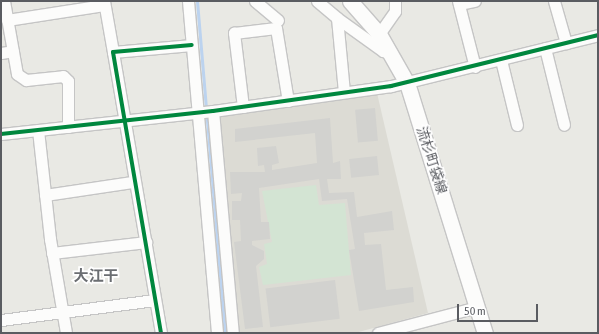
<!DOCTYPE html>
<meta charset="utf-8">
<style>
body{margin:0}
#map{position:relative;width:599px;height:334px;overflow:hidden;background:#e9e9e4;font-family:"Asap Condensed","Noto Sans JP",sans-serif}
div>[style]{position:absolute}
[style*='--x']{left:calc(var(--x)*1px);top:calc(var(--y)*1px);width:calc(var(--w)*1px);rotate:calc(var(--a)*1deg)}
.education>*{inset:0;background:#dcdbd4}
.green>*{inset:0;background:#d3e4d3}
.stream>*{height:3px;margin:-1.5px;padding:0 1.5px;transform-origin:1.5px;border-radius:1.5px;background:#bcd3ef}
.building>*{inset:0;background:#d2d2cf;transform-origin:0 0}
.roads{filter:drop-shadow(1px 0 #c5c5c5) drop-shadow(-1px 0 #c5c5c5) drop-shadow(0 1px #c5c5c5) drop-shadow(0 -1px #c5c5c5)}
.street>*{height:11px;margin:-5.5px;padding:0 5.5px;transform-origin:5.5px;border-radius:5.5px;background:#fcfcfb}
.secondary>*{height:15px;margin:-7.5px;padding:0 7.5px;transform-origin:7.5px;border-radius:7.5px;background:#fcfcfb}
.cycleway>*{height:4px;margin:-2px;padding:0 2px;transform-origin:2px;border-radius:2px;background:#00873e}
span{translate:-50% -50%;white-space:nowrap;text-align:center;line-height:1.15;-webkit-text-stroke:3.5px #fff;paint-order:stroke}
.street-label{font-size:14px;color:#5a5c61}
.neighbourhood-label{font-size:15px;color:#6b6e72;font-weight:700}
.frame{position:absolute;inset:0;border:2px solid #5a5c61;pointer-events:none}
.scale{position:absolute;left:457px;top:304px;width:81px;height:18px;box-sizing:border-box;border:2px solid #5a5c61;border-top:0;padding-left:5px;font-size:12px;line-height:14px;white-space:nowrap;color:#5a5c61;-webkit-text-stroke:3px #fff;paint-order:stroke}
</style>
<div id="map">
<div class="education">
<div style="clip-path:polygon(377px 93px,428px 313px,355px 333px,237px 333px,217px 116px)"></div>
</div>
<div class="green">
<div style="clip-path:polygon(316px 185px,319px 205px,345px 203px,351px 275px,263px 285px,259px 267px,267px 264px,264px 244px,272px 242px,262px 191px)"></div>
</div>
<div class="stream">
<div style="--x:197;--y:1;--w:333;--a:85.2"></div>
</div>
<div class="building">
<div style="left:375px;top:108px;width:33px;height:20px;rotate:85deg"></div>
<div style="clip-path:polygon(330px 118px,333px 163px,340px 161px,341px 179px,327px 179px,329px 193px,354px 192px,357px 217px,392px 211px,394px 230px,364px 233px,365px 245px,381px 244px,386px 290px,413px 287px,414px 302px,359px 311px,349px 250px,355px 249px,347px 199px,322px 201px,319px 179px,259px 188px,261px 222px,269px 222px,270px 239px,252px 241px,252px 245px,264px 251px,264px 259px,256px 266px,263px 327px,245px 329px,234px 242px,241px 241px,240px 220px,232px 220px,232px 201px,241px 201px,242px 193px,231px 194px,230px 172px,265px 172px,264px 165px,258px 166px,257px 148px,276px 146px,279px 163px,272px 165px,272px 170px,317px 163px,315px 133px,235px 142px,235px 129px)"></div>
<div style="left:377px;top:156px;width:19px;height:28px;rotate:84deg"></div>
<div style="left:335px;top:280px;width:39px;height:70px;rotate:83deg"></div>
</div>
<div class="roads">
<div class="street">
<div style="--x:4;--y:1;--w:74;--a:79.9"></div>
<div style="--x:17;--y:74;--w:11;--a:34"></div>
<div style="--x:26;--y:80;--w:37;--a:-6"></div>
<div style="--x:63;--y:76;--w:7;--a:45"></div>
<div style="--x:68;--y:81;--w:46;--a:90"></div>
<div style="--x:104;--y:1;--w:52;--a:80"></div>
<div style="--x:188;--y:1;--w:333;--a:85"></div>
<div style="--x:255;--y:1;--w:30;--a:40"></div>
<div style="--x:317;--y:1;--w:26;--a:40"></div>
<div style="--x:337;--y:18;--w:74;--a:84.6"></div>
<div style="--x:458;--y:1;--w:68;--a:75.6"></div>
<div style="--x:554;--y:1;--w:44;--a:74.1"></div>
<div style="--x:459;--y:4;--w:16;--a:-11"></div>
<div style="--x:337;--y:18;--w:57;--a:35.7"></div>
<div style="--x:383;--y:51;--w:8;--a:7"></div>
<div style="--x:7;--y:20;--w:98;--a:-8.8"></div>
<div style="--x:379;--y:34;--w:28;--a:-55"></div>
<div style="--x:395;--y:11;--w:10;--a:-90"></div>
<div style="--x:545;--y:48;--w:79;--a:76.1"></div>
<div style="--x:1;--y:53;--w:12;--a:-9"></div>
<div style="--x:501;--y:60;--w:67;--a:76.2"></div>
<div style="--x:243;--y:107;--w:75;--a:-96.9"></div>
<div style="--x:234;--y:33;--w:42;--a:-6.8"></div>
<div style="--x:276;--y:28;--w:74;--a:80.7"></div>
<div style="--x:213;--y:111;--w:223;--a:84.9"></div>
<div style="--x:38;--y:130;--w:110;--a:83.7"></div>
<div style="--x:50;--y:239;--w:95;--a:80.3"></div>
<div style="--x:1;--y:134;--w:213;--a:-6.2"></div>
<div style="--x:213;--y:111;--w:180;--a:-8"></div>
<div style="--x:391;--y:86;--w:213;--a:-13.8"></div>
<div style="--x:45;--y:195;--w:88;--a:-8.5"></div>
<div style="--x:52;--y:253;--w:95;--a:-6.7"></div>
<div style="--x:1;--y:320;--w:155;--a:-7.4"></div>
<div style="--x:161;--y:333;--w:285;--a:-99.7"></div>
<div style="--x:113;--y:52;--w:79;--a:-5.1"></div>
<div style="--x:378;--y:333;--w:102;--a:-14.7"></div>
</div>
<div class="secondary">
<div style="--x:350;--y:1;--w:44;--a:48.7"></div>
<div style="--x:379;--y:34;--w:56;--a:60.3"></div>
<div style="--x:407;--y:83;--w:262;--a:72.7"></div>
</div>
</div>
<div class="cycleway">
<div style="--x:1;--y:134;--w:213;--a:-6.2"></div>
<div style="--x:213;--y:111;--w:180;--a:-8"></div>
<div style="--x:391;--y:86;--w:213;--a:-13.8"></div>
<div style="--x:161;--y:333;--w:285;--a:-99.7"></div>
<div style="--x:113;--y:52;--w:79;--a:-5.1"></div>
</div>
<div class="street-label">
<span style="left:432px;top:160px;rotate:72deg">流杉町袋線</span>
</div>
<div class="neighbourhood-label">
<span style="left:96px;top:276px">大江干</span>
</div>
<div class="frame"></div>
<div class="scale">50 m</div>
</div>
